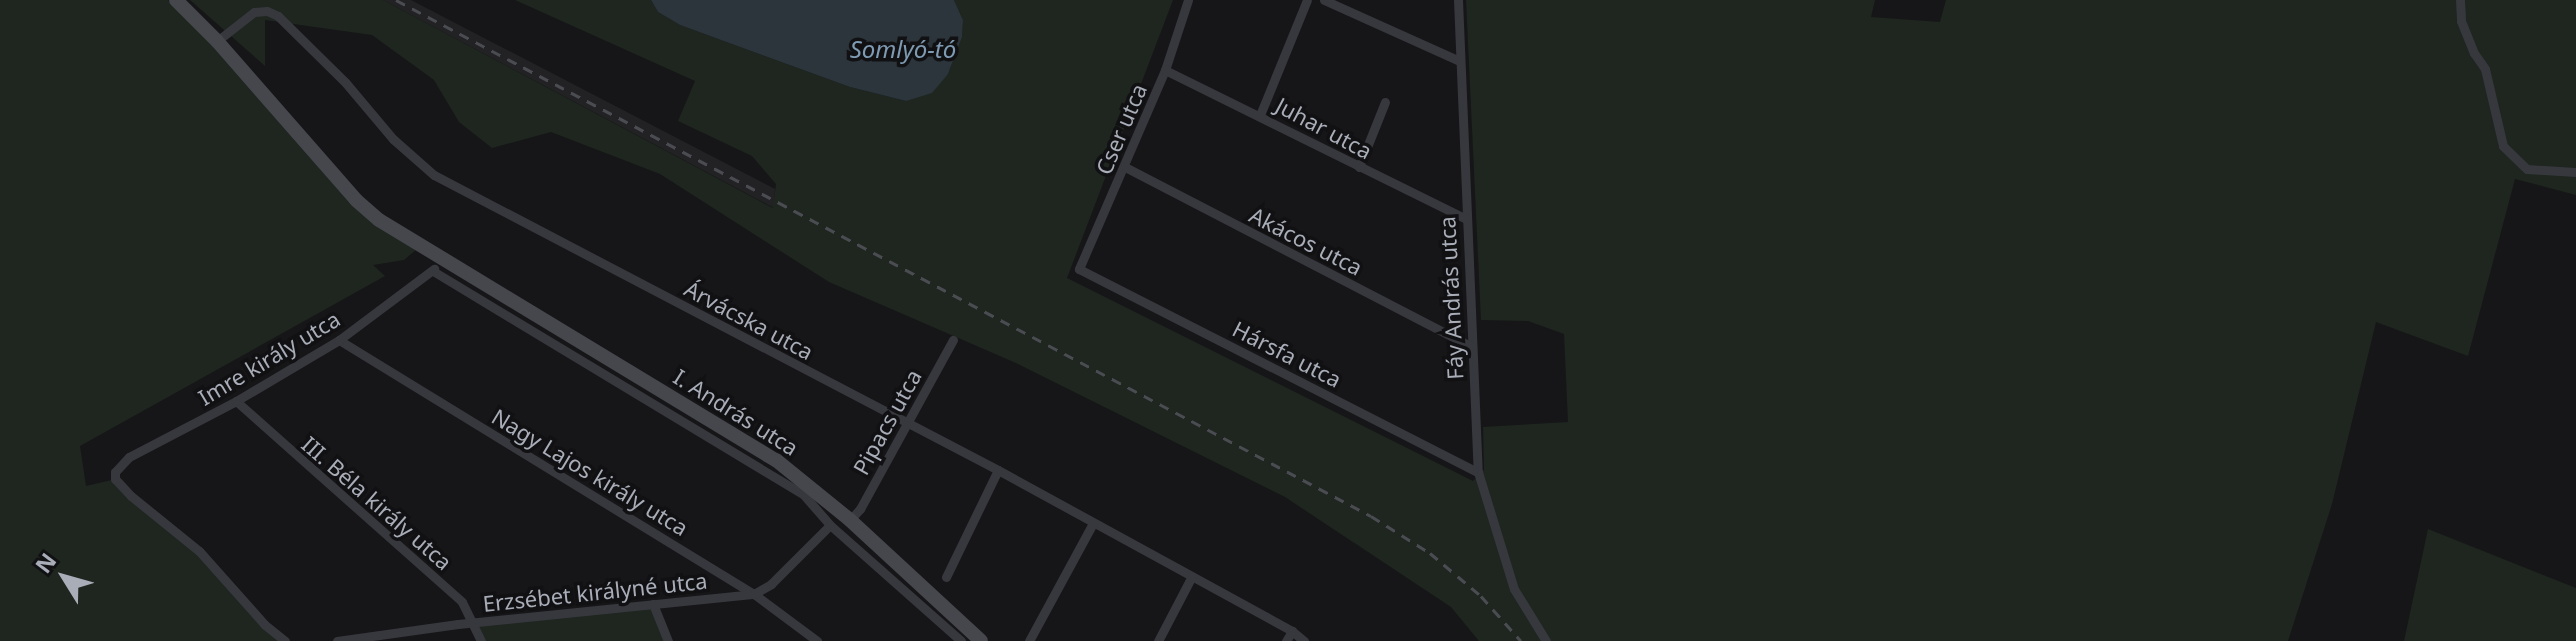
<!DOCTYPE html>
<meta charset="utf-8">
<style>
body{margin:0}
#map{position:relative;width:2576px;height:641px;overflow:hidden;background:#161618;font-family:"Noto Sans",sans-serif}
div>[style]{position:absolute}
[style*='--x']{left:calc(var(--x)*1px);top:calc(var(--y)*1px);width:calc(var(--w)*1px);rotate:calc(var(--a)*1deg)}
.built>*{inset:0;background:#222225}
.green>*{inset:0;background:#1e261f}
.water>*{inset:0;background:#2c353c}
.minor>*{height:9px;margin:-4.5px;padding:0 4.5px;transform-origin:4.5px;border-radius:4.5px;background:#37383d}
.secondary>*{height:14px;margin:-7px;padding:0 7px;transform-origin:7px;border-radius:7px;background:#45474d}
.rail>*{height:3px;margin-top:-1.5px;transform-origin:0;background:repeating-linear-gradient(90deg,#4a4c52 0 10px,transparent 0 18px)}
span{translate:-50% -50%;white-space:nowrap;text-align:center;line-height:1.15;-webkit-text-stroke:7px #111113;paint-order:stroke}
.street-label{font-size:22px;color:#a8adb8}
.water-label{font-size:24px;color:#7f9bb3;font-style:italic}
.north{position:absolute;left:24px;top:537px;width:80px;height:80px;-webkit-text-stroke:6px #111113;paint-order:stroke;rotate:307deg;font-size:22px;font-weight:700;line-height:32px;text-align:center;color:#a8adb8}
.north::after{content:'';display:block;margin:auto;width:28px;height:36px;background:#a8adb8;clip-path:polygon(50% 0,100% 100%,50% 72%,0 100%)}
</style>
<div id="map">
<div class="built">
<div style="clip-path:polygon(383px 0,411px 0,775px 189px,774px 208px)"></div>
</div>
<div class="green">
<div style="clip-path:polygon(0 0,168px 0,225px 56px,357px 205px,418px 248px,404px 260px,373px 265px,385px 276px,80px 446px,86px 486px,116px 479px,199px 551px,285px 641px,0 641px)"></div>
<div style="clip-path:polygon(190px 0,383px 0,773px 208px,776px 184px,752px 156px,678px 121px,695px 81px,515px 0,651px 0,658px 12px,680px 25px,850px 87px,906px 101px,948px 74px,962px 36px,963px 20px,954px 0,1173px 0,1067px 278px,1473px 481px,1484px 470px,1483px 427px,1568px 422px,1564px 334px,1528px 321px,1481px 320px,1466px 0,1875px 0,1871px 17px,1940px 22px,1946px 0,2576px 0,2576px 195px,2515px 179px,2468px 356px,2376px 322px,2332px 504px,2288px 641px,1479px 641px,1451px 607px,1285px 497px,1016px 363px,829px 282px,660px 174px,551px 132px,492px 148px,459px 122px,434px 80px,372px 35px,265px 20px,265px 66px)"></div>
<div style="clip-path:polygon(2428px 529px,2576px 588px,2576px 641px,2404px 641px)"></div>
<div style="clip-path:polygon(653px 604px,668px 641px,481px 641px,474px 622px)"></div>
</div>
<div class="water">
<div style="clip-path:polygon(651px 0,954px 0,963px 20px,962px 37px,948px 74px,932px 93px,906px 101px,850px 87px,680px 25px,658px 12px)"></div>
</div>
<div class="minor">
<div style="--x:1188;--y:0;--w:74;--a:108.2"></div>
<div style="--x:1165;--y:70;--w:217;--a:113.4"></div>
<div style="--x:1079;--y:269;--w:448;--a:27"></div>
<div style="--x:1324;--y:0;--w:149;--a:24.2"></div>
<div style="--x:1458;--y:0;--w:472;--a:87.6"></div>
<div style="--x:1478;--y:472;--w:122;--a:72.9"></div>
<div style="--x:1514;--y:589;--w:61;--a:58.4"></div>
<div style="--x:2460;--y:0;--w:21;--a:87"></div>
<div style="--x:2461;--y:21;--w:35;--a:68"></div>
<div style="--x:2474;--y:53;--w:19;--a:55"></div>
<div style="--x:2485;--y:69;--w:79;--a:76.8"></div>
<div style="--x:2503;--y:146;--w:33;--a:44"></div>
<div style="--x:2527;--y:169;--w:49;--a:3.5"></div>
<div style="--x:217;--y:41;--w:47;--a:-38.1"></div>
<div style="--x:254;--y:12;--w:13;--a:-4"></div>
<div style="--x:267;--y:11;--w:12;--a:24"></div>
<div style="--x:278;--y:16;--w:94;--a:44.6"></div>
<div style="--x:345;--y:82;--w:75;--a:49.9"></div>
<div style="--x:393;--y:139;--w:55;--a:41.3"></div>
<div style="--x:434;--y:175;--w:636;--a:27.61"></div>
<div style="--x:998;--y:470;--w:335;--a:28.7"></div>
<div style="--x:1292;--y:631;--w:16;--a:40"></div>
<div style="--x:1165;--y:70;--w:335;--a:26.3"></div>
<div style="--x:1260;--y:115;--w:124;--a:-67.8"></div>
<div style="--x:1125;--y:167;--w:390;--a:27.4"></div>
<div style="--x:1359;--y:167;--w:70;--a:-68.2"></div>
<div style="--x:433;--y:271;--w:432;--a:31.1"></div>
<div style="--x:803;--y:494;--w:41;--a:48.9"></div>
<div style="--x:830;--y:525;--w:175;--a:41.5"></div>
<div style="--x:339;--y:340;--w:487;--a:31.5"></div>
<div style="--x:754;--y:594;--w:79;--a:36.7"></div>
<div style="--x:236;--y:401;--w:302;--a:41.6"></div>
<div style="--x:462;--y:602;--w:43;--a:64"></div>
<div style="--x:850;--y:520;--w:15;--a:-48"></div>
<div style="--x:860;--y:509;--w:193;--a:-61.2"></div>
<div style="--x:946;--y:577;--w:119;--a:-64.1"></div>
<div style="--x:653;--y:604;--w:40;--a:68"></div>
<div style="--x:285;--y:641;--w:26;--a:-141"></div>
<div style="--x:265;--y:625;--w:99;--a:-131.7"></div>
<div style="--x:199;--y:551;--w:87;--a:-141"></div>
<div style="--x:131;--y:496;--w:23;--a:-133"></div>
<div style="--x:115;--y:479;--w:7;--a:-90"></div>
<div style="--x:115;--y:472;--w:21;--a:-47"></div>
<div style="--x:129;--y:457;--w:121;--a:-27.6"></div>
<div style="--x:236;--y:401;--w:120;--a:-30.6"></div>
<div style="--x:339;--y:340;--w:119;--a:-36.8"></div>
<div style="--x:337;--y:641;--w:122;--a:-8"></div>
<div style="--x:458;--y:624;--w:298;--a:-5.8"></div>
<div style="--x:754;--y:594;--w:20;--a:-30"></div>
<div style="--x:771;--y:584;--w:83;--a:-45"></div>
<div style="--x:1029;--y:641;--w:134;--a:-61.5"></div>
<div style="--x:1158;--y:641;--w:73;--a:-62.4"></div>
<div style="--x:1286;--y:641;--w:12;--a:-59"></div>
</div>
<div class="secondary">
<div style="--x:176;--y:0;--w:58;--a:45"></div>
<div style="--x:217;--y:41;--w:211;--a:48.8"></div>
<div style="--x:356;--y:200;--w:30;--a:41"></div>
<div style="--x:379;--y:220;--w:464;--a:31.2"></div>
<div style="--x:776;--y:460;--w:95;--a:39"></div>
<div style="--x:850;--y:520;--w:178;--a:42.7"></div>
</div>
<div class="rail">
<div style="--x:396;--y:0;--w:1103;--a:27.89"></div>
<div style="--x:1371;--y:516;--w:70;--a:32.1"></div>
<div style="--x:1430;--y:553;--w:67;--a:40.1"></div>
<div style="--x:1481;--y:596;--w:60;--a:48.4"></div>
</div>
<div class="street-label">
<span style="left:1324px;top:128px;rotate:28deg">Juhar utca</span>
<span style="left:1121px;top:129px;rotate:-67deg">Cser utca</span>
<span style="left:1306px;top:241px;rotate:27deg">Akácos utca</span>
<span style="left:1451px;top:298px;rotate:-93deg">Fáy András utca</span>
<span style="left:749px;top:320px;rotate:28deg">Árvácska utca</span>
<span style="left:1287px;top:354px;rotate:27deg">Hársfa utca</span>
<span style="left:269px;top:358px;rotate:-31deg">Imre király utca</span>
<span style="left:736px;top:412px;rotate:32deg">I. András utca</span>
<span style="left:887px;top:422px;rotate:-61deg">Pipacs utca</span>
<span style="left:590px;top:472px;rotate:31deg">Nagy Lajos király utca</span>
<span style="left:377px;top:503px;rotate:41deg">III. Béla király utca</span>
<span style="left:595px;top:592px;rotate:-6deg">Erzsébet királyné utca</span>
</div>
<div class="water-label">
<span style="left:903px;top:49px">Somlyó-tó</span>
</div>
<div class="north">N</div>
</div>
